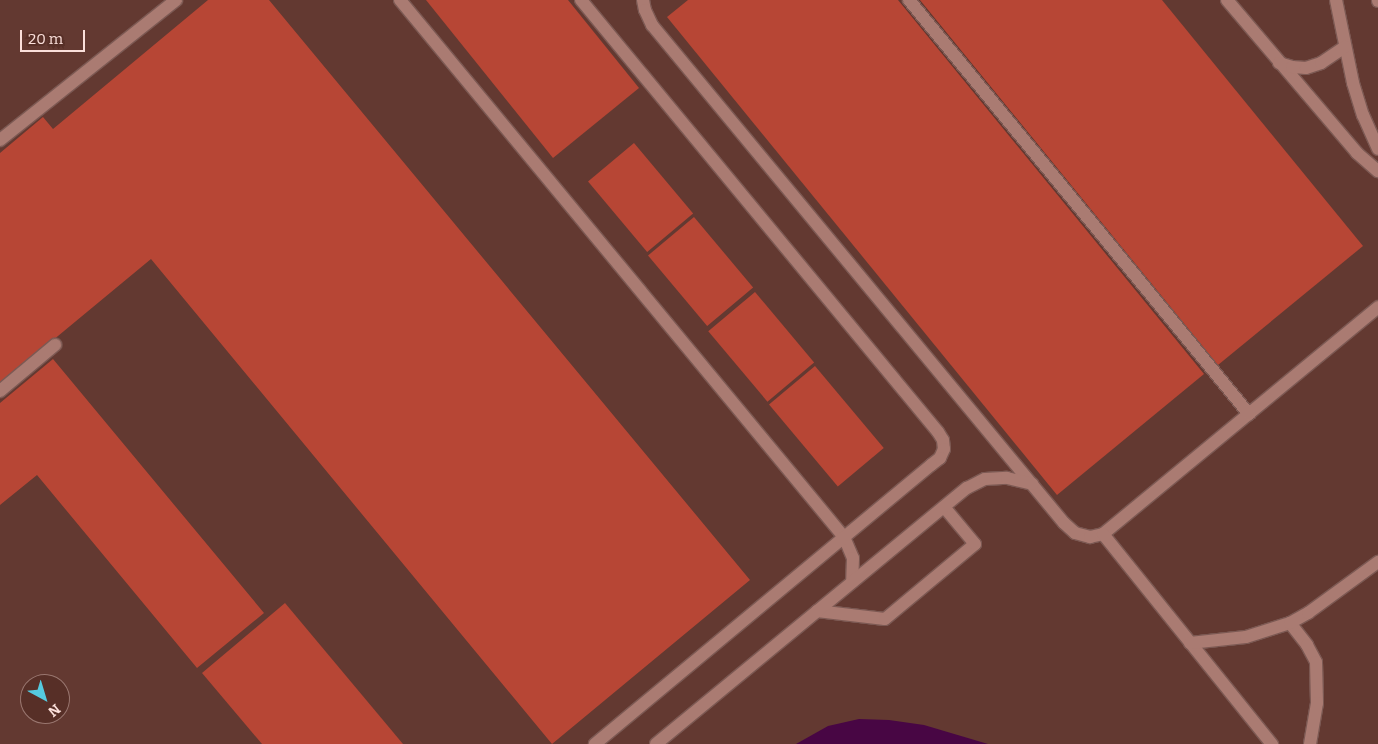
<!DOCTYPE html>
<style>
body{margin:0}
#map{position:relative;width:1378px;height:744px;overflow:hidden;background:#633931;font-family:Bitter,serif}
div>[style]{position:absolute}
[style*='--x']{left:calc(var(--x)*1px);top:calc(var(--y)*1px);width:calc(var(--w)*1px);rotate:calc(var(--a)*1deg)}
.water>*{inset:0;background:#480644}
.building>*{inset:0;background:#b74635;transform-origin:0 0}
.roads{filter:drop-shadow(1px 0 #7c5953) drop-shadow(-1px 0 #7c5953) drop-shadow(0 1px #7c5953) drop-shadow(0 -1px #7c5953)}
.lane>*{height:12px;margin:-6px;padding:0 6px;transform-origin:6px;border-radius:6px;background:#aa7b72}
span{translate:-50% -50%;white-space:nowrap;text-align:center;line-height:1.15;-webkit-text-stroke:4px #572f27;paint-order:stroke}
.north{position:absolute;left:20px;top:674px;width:50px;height:50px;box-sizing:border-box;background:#572f27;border:1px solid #99766f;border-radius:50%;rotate:141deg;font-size:14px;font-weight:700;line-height:20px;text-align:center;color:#fbe0db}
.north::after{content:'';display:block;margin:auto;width:18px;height:22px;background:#55cadf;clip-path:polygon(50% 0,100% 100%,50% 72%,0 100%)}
.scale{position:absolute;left:20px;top:30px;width:65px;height:22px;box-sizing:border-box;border:2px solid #fbe0db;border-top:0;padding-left:6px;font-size:15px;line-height:18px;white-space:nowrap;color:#fbe0db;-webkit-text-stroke:4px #572f27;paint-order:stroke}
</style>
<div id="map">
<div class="water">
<div style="clip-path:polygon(859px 719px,889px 720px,924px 725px,988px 744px,796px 744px,828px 726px)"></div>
</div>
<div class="building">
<div style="clip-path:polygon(208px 0,269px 0,750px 580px,552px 744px,151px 259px,0 384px,0 153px,43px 117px,53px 129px)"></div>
<div style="clip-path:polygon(426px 0,568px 0,639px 88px,553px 158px)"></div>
<div style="clip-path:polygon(688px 0,898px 0,1204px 374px,1057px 495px,667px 17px)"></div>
<div style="clip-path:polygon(920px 0,1162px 0,1363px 246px,1218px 365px)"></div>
<div style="left:634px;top:143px;width:92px;height:60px;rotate:50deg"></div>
<div style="left:694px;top:217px;width:92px;height:60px;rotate:50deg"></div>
<div style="left:755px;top:292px;width:92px;height:61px;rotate:50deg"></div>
<div style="clip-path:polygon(53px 359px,264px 613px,197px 668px,37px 475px,0 505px,0 403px)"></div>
<div style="left:815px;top:366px;width:107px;height:60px;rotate:50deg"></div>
<div style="clip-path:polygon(285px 603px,403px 744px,262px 744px,202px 673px)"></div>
</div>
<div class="roads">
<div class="lane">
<div style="--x:400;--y:0;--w:697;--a:50.42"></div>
<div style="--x:844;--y:537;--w:23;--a:67"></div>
<div style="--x:853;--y:558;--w:24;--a:92"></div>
<div style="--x:581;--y:0;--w:560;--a:50.43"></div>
<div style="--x:938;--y:432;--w:9;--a:58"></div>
<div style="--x:943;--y:440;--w:9;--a:84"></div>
<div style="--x:944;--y:449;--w:10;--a:114"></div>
<div style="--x:940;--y:458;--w:11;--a:142"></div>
<div style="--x:931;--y:465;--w:437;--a:140.3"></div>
<div style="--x:643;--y:0;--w:10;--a:79"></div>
<div style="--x:645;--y:10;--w:17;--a:65"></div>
<div style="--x:652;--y:25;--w:646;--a:50.4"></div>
<div style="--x:1064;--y:523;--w:15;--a:42"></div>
<div style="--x:1075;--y:533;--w:16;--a:15"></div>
<div style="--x:1090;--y:537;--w:13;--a:-13"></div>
<div style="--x:1103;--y:534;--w:357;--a:-39.5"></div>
<div style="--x:909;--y:0;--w:536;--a:50.61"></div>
<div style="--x:1227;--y:0;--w:201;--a:49.6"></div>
<div style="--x:1357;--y:153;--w:28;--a:41"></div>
<div style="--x:1336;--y:0;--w:85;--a:78.4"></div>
<div style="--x:1353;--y:83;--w:34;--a:73"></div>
<div style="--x:1363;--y:115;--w:37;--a:66"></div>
<div style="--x:1378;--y:0;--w:1;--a:90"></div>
<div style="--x:1279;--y:63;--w:14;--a:17"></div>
<div style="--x:1292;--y:67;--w:14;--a:4"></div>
<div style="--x:1306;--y:68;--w:16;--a:-18"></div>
<div style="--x:1321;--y:63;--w:29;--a:-34"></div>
<div style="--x:0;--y:140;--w:225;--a:-38.5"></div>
<div style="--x:0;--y:391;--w:72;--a:-39.9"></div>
<div style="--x:1103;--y:534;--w:270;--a:51.2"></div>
<div style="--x:817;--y:611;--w:68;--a:6.7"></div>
<div style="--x:885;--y:619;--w:117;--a:-39.8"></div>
<div style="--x:975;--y:544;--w:48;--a:-130"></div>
<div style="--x:1290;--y:623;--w:28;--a:52"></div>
<div style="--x:1307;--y:645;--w:19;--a:62"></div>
<div style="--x:1316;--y:662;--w:41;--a:88.6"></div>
<div style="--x:1317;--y:703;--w:42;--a:99.7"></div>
<div style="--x:1190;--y:643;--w:56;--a:-6.1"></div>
<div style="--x:1246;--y:637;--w:46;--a:-17.7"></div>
<div style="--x:1290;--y:623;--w:21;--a:-29"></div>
<div style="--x:1308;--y:613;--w:87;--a:-36.1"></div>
<div style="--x:656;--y:744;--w:403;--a:-39.5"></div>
<div style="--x:967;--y:488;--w:20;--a:-27"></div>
<div style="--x:985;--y:479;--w:22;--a:-3"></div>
<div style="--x:1007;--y:478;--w:26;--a:13"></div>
</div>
</div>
<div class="north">N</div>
<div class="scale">20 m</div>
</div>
